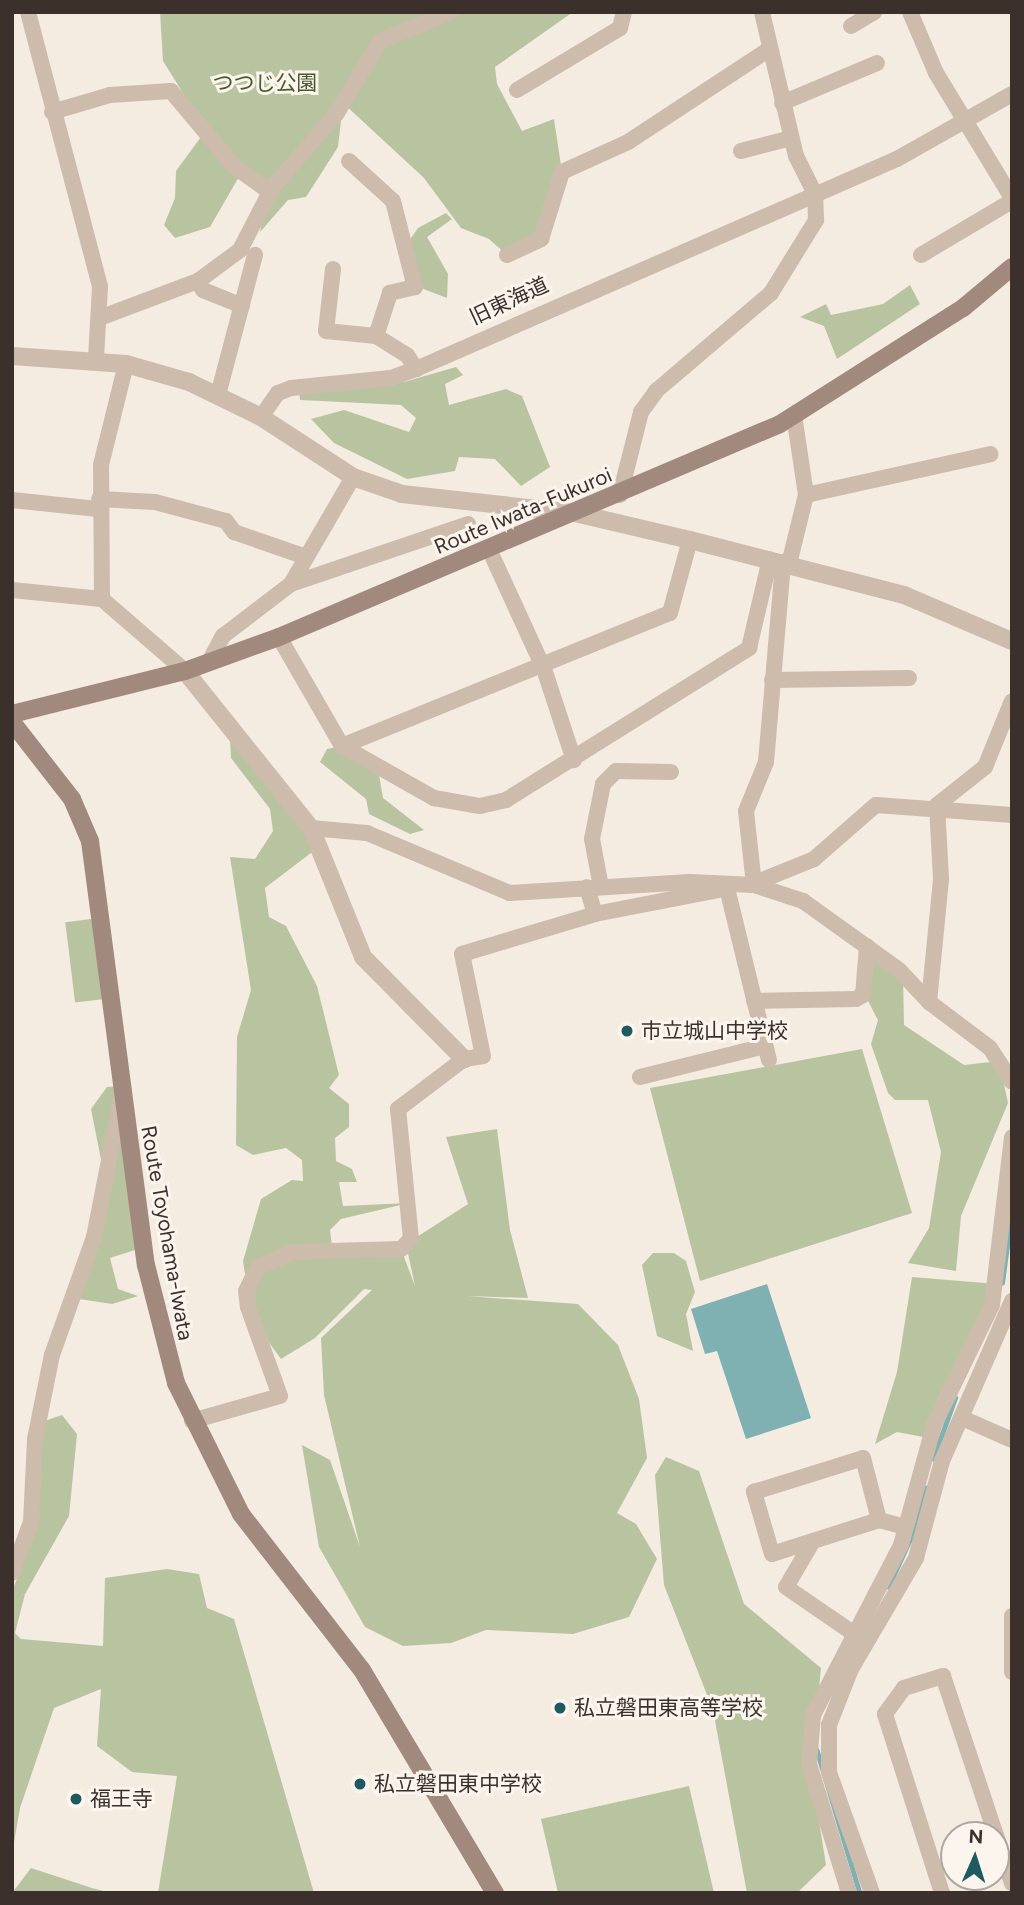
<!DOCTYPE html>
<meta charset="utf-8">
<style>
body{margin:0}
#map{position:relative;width:1024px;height:1905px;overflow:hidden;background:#f4ebe1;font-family:Figtree,"Noto Sans JP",sans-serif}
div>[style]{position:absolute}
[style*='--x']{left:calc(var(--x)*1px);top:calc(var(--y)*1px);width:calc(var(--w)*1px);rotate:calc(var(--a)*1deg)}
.green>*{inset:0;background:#b8c4a0;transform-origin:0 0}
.water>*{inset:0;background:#7fb0b2}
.stream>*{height:4.5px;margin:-2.25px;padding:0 2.25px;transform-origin:2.25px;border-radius:2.25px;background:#7fb0b2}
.minor>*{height:16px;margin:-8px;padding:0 8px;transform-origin:8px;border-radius:8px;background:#cdbbac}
.tertiary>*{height:18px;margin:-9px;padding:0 9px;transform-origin:9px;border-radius:9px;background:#cdbbac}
.secondary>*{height:18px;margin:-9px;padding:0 9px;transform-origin:9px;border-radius:9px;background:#a18a7d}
.dots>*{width:19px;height:19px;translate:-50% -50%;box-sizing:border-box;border:4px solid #fbf5ee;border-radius:50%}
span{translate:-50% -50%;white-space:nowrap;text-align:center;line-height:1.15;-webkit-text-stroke:6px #fbf5ee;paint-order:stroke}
.park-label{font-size:21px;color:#4a5a2e}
.street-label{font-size:21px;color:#3b302b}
.poi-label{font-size:21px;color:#3b302b}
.left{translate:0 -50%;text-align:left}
.frame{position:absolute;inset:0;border:14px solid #3b302b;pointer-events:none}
.north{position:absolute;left:940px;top:1821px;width:70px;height:70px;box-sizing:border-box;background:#fbf5ee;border:2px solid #aea6a0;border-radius:50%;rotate:3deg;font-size:19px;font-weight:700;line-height:28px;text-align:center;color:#3b302b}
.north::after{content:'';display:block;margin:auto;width:24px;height:32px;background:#1f5a5e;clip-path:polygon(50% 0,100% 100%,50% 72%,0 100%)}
</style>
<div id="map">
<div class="green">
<div style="clip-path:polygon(160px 12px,573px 12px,495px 67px,497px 84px,522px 131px,554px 119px,562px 172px,553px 225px,507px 255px,489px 239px,461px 228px,424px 178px,343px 103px,338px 147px,306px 197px,288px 200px,260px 232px,267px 198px,240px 175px,210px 227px,175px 238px,164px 225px,175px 198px,176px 171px,206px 130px,163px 61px)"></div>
<div style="clip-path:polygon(446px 213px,452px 219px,427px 237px,448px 274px,447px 298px,421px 288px,407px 244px,418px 228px)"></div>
<div style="clip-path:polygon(910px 285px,920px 304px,837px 359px,824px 326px,800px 317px,826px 304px,831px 315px,883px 304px)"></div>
<div style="clip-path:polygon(456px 367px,463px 375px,445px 384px,449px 405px,506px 389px,522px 396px,550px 467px,521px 486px,495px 459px,459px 457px,455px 471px,407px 479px,334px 443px,311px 419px,344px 410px,409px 432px,416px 418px,401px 405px,300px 400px,298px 379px,404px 382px)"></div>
<div style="clip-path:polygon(230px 739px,320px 846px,265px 888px,269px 917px,286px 926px,317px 986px,339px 1075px,329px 1088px,349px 1104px,349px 1127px,335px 1138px,336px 1161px,352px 1169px,357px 1182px,339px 1182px,343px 1206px,409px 1203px,341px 1219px,330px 1230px,332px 1247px,401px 1249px,415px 1286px,406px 1244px,468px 1204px,446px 1137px,497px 1129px,510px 1230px,528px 1298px,466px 1296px,578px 1304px,618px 1345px,639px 1399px,647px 1458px,617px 1513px,636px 1524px,657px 1559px,629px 1617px,573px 1634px,486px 1630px,451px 1643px,403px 1646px,365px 1627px,319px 1547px,302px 1445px,330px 1460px,360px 1547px,324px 1395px,321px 1338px,372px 1290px,364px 1289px,315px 1338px,281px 1359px,252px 1319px,243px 1261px,261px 1199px,292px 1180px,303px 1181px,302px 1160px,286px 1148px,253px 1155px,236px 1145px,237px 1037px,251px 990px,230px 857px,255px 859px,273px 831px,270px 809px,231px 758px)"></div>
<div style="clip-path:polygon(342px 746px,378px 769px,383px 798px,424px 830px,410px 834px,369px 814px,366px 799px,320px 762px,327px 749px)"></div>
<div style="left:99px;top:918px;width:81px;height:34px;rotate:83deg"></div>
<div style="clip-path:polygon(867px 946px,903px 974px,904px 1025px,964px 1065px,999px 1061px,1008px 1103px,961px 1216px,956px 1271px,908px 1263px,929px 1228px,941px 1152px,928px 1100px,895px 1100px,888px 1093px,871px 1044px,878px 1020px,867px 999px)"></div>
<div style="clip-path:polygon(862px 1049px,912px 1213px,700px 1281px,650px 1088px)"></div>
<div style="clip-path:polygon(119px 1086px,138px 1249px,110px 1258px,118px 1289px,138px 1296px,112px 1304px,79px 1299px,106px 1185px,91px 1109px,107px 1087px)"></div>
<div style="clip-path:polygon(653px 1253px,674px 1253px,686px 1261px,695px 1292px,686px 1314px,693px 1351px,657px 1336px,642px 1265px)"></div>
<div style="clip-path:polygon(912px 1277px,997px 1284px,981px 1327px,937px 1400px,929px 1438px,897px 1432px,875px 1444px,897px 1372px)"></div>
<div style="clip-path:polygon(62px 1415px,77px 1434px,69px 1516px,25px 1594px,15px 1633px,21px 1639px,103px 1646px,105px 1578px,167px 1569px,199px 1574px,207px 1608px,234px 1619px,314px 1893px,158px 1893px,177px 1776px,132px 1772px,97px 1746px,101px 1689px,54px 1708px,20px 1808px,12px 1854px,12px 1591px,23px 1564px,39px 1423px)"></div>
<div style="clip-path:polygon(666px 1457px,699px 1471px,744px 1604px,821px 1668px,811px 1770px,826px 1865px,797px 1893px,747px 1893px,713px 1710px,664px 1585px,655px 1475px)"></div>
<div style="clip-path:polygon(689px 1786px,714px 1893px,558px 1893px,541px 1819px)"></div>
<div style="clip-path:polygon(31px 1868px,92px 1888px,111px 1893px,12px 1893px)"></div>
</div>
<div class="water">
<div style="clip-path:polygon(767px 1284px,811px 1418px,746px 1439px,717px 1351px,705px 1354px,691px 1309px)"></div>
</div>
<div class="stream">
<div style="--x:1002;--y:1283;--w:76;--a:-82.4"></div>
<div style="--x:933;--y:1459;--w:65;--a:-70.2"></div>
<div style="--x:888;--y:1587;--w:69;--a:-65.3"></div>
<div style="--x:917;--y:1524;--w:37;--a:-77"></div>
<div style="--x:817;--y:1750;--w:149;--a:73.3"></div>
</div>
<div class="minor">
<div style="--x:28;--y:12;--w:284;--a:75.3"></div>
<div style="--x:100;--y:287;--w:72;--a:93.2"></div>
<div style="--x:910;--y:12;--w:66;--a:66.9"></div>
<div style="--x:936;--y:73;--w:146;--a:58.7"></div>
<div style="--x:851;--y:26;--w:27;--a:-31"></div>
<div style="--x:517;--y:90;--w:120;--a:-31"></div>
<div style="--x:620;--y:28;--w:16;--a:-76"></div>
<div style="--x:782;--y:103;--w:103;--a:-22.8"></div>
<div style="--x:52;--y:112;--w:60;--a:-16.3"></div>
<div style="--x:110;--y:95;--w:61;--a:-3.8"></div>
<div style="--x:171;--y:91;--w:99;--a:49.9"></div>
<div style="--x:235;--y:167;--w:43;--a:35.5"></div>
<div style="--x:741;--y:151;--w:52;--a:-14.6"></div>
<div style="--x:349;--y:161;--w:59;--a:42.3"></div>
<div style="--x:393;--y:201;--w:89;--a:75.7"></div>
<div style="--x:415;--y:287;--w:26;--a:167"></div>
<div style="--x:390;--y:293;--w:45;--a:108"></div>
<div style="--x:376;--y:336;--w:36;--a:32"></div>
<div style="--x:407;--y:355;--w:17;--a:57"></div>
<div style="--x:507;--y:255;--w:38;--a:-25"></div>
<div style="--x:541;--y:239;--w:70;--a:-72.6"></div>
<div style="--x:562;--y:172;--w:72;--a:-24.4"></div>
<div style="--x:628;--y:142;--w:168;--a:-33.3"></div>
<div style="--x:921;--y:255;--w:106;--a:-30.7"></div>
<div style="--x:333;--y:269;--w:62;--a:96.4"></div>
<div style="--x:326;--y:331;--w:50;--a:5.7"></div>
<div style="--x:198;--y:281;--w:10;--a:61"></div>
<div style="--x:203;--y:290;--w:42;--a:22.3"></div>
<div style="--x:102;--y:317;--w:103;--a:-20.6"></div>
<div style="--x:198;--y:281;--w:52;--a:-36.4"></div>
<div style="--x:240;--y:250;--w:70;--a:-62.7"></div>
<div style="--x:272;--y:188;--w:99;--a:-49.1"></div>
<div style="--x:337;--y:113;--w:84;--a:-59.2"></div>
<div style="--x:380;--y:41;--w:77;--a:-22.2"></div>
<div style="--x:218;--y:395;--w:145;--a:-75.2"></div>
<div style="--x:261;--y:417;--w:29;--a:-55"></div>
<div style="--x:278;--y:393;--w:14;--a:-21"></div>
<div style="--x:291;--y:388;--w:100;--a:-5.7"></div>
<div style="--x:391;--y:378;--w:27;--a:-20"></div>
<div style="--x:416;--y:369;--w:525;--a:-23.59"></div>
<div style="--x:897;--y:159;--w:132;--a:-29.5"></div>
<div style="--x:620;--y:495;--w:86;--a:-75.8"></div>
<div style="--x:641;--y:412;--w:26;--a:-54"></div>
<div style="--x:656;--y:391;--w:151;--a:-40.4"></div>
<div style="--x:771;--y:293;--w:86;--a:-58.3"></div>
<div style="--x:816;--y:220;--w:26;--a:-92"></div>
<div style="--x:815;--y:194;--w:42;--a:-116.6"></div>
<div style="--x:796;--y:156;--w:148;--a:-103.3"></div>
<div style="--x:806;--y:495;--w:189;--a:-12.5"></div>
<div style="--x:99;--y:499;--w:56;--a:3.1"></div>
<div style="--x:155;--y:502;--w:73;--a:15"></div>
<div style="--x:226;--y:521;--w:14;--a:54"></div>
<div style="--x:234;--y:532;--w:76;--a:19.1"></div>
<div style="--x:12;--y:500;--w:86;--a:6"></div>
<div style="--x:489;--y:549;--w:132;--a:65.4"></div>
<div style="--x:544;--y:669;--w:96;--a:71.8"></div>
<div style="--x:789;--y:564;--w:71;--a:-76.2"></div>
<div style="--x:806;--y:495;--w:81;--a:-98.5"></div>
<div style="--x:291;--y:584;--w:187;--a:-18.7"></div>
<div style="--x:12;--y:590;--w:90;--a:5.7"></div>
<div style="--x:102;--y:599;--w:110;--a:40.9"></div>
<div style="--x:102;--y:599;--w:134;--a:-90.4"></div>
<div style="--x:101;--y:465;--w:104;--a:-76.1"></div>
<div style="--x:279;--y:637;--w:126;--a:60"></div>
<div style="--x:342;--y:746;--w:106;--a:29.5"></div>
<div style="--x:434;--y:798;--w:47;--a:9.9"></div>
<div style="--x:480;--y:806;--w:27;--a:-13"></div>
<div style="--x:506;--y:800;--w:287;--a:-32"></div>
<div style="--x:749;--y:648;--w:91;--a:-76.7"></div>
<div style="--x:209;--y:662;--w:30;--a:-62"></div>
<div style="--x:223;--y:636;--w:86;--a:-37.4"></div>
<div style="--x:291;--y:584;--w:124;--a:-59.9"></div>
<div style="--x:772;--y:680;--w:137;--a:-0.8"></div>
<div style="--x:342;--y:746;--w:354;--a:-22.1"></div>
<div style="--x:670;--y:613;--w:76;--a:-74.7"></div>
<div style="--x:311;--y:828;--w:56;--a:5.1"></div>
<div style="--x:367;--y:833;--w:155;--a:22.8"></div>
<div style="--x:510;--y:893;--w:180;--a:-3.5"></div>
<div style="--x:690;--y:882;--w:64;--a:2.7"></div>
<div style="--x:754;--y:885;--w:52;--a:18.1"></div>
<div style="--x:803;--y:901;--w:118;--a:35.7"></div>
<div style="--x:899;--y:970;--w:44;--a:46.8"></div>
<div style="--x:929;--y:1002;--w:76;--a:37"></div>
<div style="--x:990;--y:1048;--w:40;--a:57.1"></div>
<div style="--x:750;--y:885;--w:69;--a:-22.1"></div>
<div style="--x:814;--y:859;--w:82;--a:-41.1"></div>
<div style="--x:876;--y:805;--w:136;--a:4.2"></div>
<div style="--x:754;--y:885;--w:74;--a:-96.2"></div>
<div style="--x:746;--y:811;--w:53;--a:-67.8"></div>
<div style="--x:766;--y:762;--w:201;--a:-85.1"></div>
<div style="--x:601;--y:887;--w:49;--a:-100.6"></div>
<div style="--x:592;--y:839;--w:56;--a:-78.7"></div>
<div style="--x:603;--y:784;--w:18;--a:-45"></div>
<div style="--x:616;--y:771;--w:55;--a:1"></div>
<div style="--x:727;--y:888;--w:177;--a:76.3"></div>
<div style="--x:595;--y:914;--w:125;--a:-11"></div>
<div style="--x:754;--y:1001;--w:102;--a:-1.1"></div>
<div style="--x:856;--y:999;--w:8;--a:-30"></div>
<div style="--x:863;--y:995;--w:49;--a:-85.3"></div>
<div style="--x:929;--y:1002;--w:124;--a:-84.4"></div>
<div style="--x:941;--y:879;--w:74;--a:-93.1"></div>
<div style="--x:937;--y:805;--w:61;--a:-38.4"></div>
<div style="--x:985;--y:767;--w:71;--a:-67.8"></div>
<div style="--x:640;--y:1077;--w:129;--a:-13.9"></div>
<div style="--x:962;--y:1418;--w:55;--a:23.7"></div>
<div style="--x:192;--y:1421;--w:91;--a:-15.9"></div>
<div style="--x:280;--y:1396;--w:95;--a:-109.8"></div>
<div style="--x:248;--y:1307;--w:16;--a:-97"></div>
<div style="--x:246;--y:1291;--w:25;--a:-64"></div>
<div style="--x:257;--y:1268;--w:39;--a:-24"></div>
<div style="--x:293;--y:1252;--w:108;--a:-1.6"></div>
<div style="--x:401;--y:1249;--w:14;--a:-45"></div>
<div style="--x:411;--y:1239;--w:131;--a:-95.7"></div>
<div style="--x:398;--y:1109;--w:83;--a:-37.1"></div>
<div style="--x:464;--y:1059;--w:19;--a:-9"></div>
<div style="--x:483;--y:1056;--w:104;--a:-101.6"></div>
<div style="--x:462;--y:954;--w:139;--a:-16.7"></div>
<div style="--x:595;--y:914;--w:28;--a:-107"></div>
<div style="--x:879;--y:1520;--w:112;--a:162.4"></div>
<div style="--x:772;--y:1554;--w:65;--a:-106.2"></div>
<div style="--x:754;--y:1492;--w:114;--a:-17.3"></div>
<div style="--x:863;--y:1458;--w:64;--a:75.5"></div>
<div style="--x:879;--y:1520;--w:27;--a:15"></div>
<div style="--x:813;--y:1541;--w:53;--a:120.4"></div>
<div style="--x:786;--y:1587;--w:81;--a:34.5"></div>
<div style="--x:12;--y:1573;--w:54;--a:-69.6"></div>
<div style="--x:31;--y:1522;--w:83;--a:-87.2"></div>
<div style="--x:35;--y:1439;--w:86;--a:-78.6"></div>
<div style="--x:52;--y:1355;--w:125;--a:-70.4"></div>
<div style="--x:94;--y:1237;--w:141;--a:-78.9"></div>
<div style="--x:1012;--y:1616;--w:56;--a:90"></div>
<div style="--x:996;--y:1835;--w:51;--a:71.6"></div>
<div style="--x:849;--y:1893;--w:135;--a:-107.2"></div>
<div style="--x:809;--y:1764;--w:49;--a:-85.3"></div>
<div style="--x:813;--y:1715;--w:191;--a:-62.6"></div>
<div style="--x:901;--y:1545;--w:124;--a:-74.6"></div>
<div style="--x:934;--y:1425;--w:133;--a:-64.2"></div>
<div style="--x:992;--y:1305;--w:169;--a:-83.2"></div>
<div style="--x:872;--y:1893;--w:128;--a:-109.6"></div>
<div style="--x:829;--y:1772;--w:47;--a:-90"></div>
<div style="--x:829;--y:1725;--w:60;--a:-68.6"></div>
<div style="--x:851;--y:1669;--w:129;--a:-59.6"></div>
<div style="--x:916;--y:1558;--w:100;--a:-75"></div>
<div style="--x:942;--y:1461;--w:175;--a:-66.4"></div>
<div style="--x:942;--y:1893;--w:188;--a:-107.7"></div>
<div style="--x:885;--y:1714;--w:32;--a:-54"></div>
<div style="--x:904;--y:1688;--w:41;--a:-17.1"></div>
<div style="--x:943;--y:1676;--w:168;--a:71.6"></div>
</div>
<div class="tertiary">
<div style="--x:12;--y:356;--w:114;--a:4"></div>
<div style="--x:126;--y:364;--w:66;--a:15.9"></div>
<div style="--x:189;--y:382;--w:80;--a:25.9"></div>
<div style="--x:261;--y:417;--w:110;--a:33.1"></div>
<div style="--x:353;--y:477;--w:52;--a:19.1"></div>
<div style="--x:402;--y:494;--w:174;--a:6.3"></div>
<div style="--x:575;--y:513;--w:118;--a:13.2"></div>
<div style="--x:690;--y:540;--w:221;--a:14.4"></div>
<div style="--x:904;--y:595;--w:117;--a:23.1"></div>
<div style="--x:185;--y:671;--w:201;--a:51.3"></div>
<div style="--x:311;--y:828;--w:139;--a:68"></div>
<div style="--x:363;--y:957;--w:144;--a:45.3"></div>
</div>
<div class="secondary">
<div style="--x:12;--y:714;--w:178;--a:-14"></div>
<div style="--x:185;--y:671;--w:100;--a:-19.9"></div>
<div style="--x:279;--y:637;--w:544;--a:-23.03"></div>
<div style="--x:780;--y:424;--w:217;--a:-32.4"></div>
<div style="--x:963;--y:308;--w:64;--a:-39.9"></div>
<div style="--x:12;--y:722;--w:98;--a:52.1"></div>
<div style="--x:72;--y:799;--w:46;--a:66.8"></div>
<div style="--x:90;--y:841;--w:428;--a:82.5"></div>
<div style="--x:146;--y:1265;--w:122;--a:75.7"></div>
<div style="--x:176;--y:1383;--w:146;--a:63.6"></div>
<div style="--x:241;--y:1514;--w:197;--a:52.2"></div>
<div style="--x:362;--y:1670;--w:260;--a:59.2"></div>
</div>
<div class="dots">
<div style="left:627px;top:1031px;background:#1f5a5e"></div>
<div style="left:560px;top:1708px;background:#1f5a5e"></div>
<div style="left:360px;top:1784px;background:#1f5a5e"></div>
<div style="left:76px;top:1799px;background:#1f5a5e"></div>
</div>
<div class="park-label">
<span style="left:265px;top:83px">つつじ公園</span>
</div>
<div class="street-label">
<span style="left:509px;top:301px;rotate:-25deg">旧東海道</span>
<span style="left:523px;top:511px;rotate:-23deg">Route Iwata-Fukuroi</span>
<span style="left:167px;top:1233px;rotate:80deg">Route Toyohama-Iwata</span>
</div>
<div class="poi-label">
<span class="left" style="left:641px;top:1031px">市立城山中学校</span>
<span class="left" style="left:574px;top:1708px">私立磐田東高等学校</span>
<span class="left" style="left:374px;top:1784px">私立磐田東中学校</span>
<span class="left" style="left:90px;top:1799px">福王寺</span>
</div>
<div class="frame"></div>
<div class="north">N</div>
</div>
